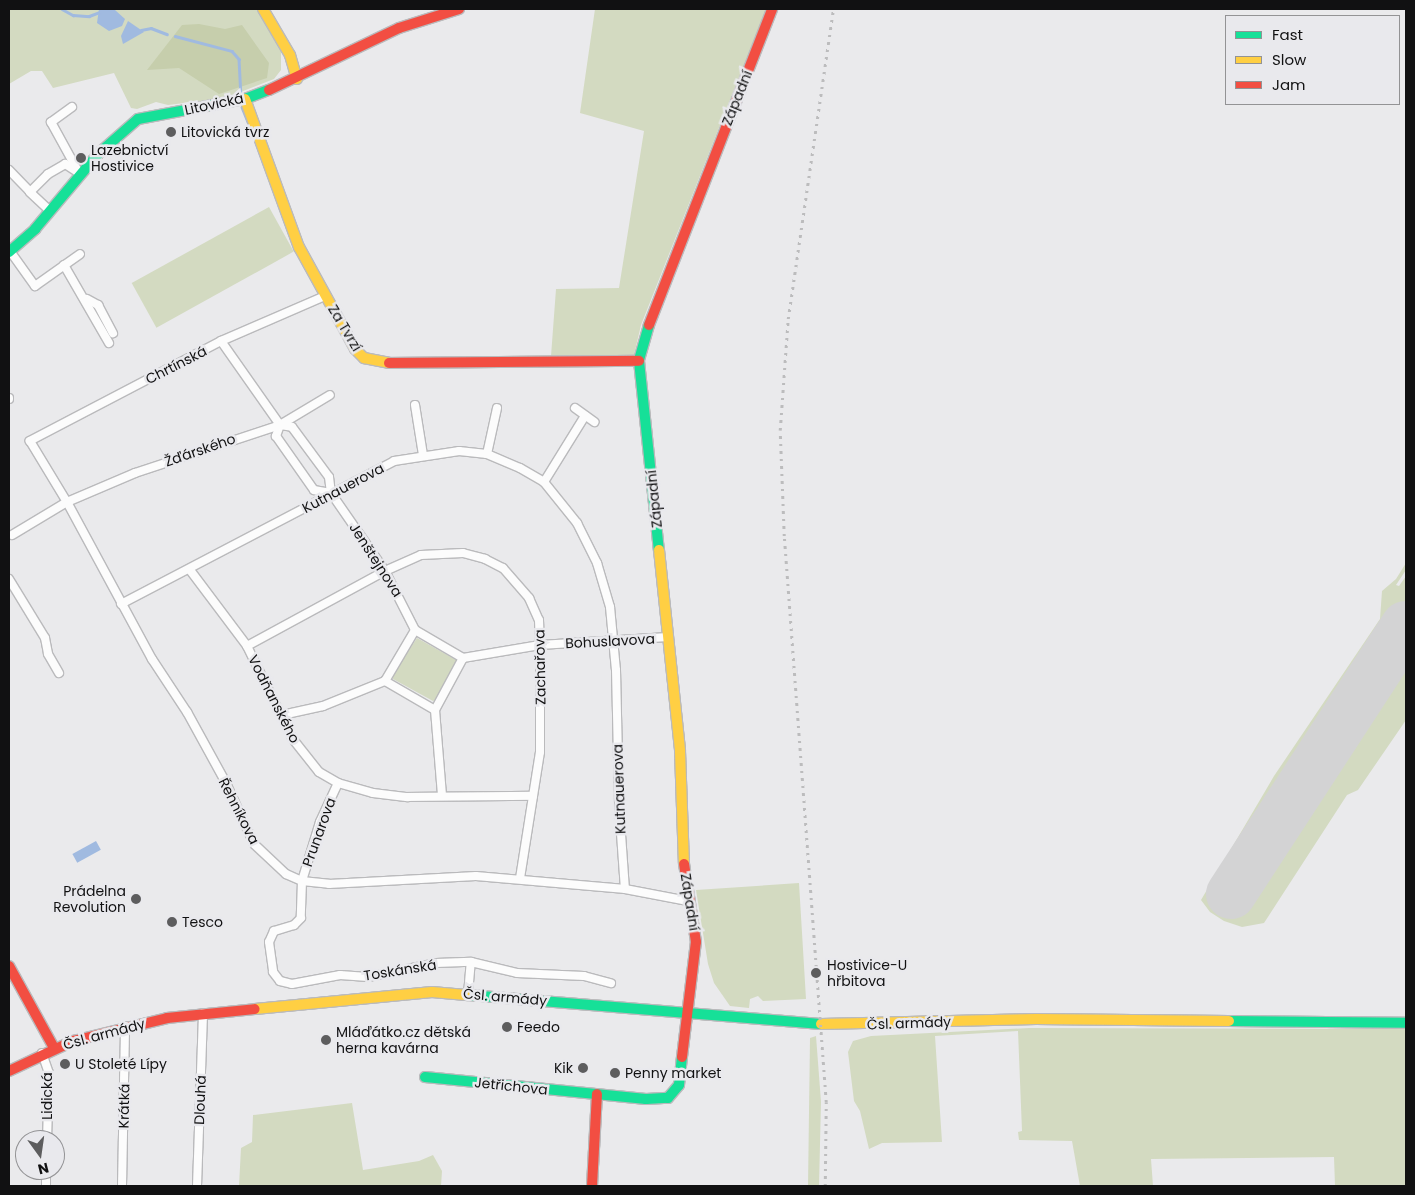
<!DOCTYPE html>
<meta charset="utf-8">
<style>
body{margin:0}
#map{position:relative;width:1415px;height:1195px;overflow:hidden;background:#eaeaec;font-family:Poppins,sans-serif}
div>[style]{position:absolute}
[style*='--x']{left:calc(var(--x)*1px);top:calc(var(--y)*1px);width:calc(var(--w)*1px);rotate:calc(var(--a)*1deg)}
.green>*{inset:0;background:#d3dac1;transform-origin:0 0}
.forest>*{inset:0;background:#c6ceac}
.water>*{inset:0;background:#a0bae0;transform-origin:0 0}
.stream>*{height:2.5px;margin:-1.25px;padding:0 1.25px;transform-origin:1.25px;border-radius:1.25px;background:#a0bae0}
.runway>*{height:50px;margin:-25px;padding:0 25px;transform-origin:25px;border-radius:25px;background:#d3d3d4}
.roads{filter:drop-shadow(1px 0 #bababc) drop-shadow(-1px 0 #bababc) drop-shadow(0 1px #bababc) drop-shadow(0 -1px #bababc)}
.street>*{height:8px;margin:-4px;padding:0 4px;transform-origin:4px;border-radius:4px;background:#fcfcfc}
.fast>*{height:10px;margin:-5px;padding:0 5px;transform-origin:5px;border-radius:5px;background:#16e098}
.slow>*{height:10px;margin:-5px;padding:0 5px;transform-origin:5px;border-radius:5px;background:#ffcf43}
.jam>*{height:10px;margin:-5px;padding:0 5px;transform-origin:5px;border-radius:5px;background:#f24e42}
.rail>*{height:2.5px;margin-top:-1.25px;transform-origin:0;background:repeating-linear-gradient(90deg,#bcbcbd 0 2.5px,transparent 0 7.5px)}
.dots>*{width:14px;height:14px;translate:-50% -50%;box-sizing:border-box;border:2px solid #e9e9ed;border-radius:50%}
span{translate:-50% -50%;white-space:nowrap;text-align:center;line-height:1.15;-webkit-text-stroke:5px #e9e9ed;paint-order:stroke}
.street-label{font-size:14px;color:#111112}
.poi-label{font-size:14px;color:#111112}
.left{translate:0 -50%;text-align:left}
.right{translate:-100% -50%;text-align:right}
.frame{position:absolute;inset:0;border:10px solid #111112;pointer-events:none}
.legend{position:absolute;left:1225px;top:15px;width:175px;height:90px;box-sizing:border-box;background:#e9e9ed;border:1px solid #939395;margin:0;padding:6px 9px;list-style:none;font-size:15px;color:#111112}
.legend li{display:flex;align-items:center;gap:10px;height:25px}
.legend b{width:25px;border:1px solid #939395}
.north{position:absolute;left:15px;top:1130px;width:50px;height:50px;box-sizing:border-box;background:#e9e9ed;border:1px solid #939395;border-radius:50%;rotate:166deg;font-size:14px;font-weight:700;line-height:20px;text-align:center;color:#111112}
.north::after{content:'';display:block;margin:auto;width:18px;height:22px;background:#5d5d5e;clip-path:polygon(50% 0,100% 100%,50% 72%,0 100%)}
</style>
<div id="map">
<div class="green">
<div style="clip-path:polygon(9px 9px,259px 9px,281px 49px,281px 70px,274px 79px,225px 98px,168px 105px,156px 102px,137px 109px,131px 108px,114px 73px,53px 88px,42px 71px,31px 71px,9px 84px)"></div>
<div style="clip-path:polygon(595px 9px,766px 9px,641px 325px,634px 355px,551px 356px,556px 289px,619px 288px,644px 131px,580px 113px)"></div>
<div style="left:269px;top:207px;width:51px;height:157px;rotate:61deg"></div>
<div style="clip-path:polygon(1406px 563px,1406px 570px,1396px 585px,1399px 586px,1406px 576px,1406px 720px,1358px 790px,1347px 795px,1264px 923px,1242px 927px,1224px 921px,1210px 912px,1201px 900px,1274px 776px,1380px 619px,1382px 591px,1396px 579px)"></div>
<div style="clip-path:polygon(417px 638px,458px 661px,437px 699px,433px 701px,393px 679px,393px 674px)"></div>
<div style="clip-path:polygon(799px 883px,806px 999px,763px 1001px,758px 996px,750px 999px,749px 1008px,730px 1006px,714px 983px,708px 964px,696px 890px)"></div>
<div style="clip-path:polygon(1029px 1028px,1406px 1029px,1406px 1186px,1335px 1186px,1334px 1157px,1151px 1159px,1153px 1186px,1080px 1186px,1072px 1141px,1019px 1140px,1018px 1132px,1022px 1131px,1018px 1031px,935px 1036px,942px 1142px,882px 1143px,869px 1149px,860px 1111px,854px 1101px,848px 1052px,853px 1041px,871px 1036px)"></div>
<div style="clip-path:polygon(816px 1036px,821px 1102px,819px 1186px,808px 1186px,810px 1038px)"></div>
<div style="clip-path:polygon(352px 1103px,363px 1170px,419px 1161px,433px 1155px,442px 1171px,441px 1186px,239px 1186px,241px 1148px,252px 1142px,253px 1115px)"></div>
</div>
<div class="forest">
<div style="clip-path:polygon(199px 24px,225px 29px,242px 25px,269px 63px,267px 78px,219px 94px,179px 68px,147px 70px,182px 25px)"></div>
</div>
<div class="water">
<div style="clip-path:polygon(99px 9px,115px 10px,125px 19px,122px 26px,109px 31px,97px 23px)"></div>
<div style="clip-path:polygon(128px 21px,144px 32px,123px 44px,121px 36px)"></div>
<div style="left:96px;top:841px;width:10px;height:27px;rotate:61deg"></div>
</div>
<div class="stream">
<div style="--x:62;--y:9;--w:13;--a:29"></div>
<div style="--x:73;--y:15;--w:16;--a:4"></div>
<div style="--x:89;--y:16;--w:12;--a:-20"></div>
<div style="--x:141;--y:30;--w:10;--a:-11"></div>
<div style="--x:151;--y:28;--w:17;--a:21"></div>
<div style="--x:175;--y:36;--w:59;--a:14.7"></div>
<div style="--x:232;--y:51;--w:11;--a:49"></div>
<div style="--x:239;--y:59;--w:34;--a:87"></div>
<div style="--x:242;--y:107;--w:22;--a:68"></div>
</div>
<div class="runway">
<div style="--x:1231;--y:894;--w:320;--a:-56.9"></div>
</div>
<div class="roads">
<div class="street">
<div style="--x:72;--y:107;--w:26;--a:144"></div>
<div style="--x:51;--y:122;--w:58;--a:61.2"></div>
<div style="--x:9;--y:170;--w:30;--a:46"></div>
<div style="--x:49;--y:210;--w:26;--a:-137"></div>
<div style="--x:30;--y:192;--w:25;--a:-45"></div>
<div style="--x:48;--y:174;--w:20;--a:-30"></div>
<div style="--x:65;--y:164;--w:17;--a:33"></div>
<div style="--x:10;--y:251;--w:43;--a:54.5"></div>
<div style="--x:35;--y:286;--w:55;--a:-35.4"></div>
<div style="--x:64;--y:265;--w:90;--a:60"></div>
<div style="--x:325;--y:296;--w:113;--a:156.6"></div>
<div style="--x:221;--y:341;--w:216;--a:152.4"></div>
<div style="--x:30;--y:441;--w:71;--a:58.8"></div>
<div style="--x:67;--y:502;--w:179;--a:61.6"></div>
<div style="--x:152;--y:659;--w:64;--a:56.6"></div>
<div style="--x:187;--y:712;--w:81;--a:61.2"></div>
<div style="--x:226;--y:783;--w:67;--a:65.3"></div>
<div style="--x:254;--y:844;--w:44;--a:43.2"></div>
<div style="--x:286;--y:874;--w:17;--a:24"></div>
<div style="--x:302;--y:881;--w:27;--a:6"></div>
<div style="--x:329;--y:884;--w:147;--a:-3.1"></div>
<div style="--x:476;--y:876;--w:150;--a:5"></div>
<div style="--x:625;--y:889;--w:64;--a:10.8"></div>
<div style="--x:87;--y:299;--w:13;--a:29"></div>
<div style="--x:98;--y:305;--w:32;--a:62"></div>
<div style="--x:221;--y:341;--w:103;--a:54.9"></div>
<div style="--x:280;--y:425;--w:12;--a:9"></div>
<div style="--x:292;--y:427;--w:62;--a:53.5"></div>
<div style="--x:329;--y:477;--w:16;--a:83"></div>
<div style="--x:331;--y:493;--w:95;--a:55.3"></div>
<div style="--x:385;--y:571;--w:66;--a:63"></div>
<div style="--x:9;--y:398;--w:1;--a:90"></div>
<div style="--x:415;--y:405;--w:51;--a:80.9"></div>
<div style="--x:575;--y:408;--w:24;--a:36"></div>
<div style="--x:280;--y:425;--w:12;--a:110"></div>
<div style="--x:276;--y:436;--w:66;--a:54.9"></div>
<div style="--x:314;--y:490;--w:17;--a:10"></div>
<div style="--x:487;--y:454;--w:47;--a:-77.7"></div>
<div style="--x:544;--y:482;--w:78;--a:-58.2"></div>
<div style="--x:12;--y:535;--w:64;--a:-31"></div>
<div style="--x:67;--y:502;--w:74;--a:-23.1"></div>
<div style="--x:135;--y:473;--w:153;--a:-18.3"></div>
<div style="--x:280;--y:425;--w:58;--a:-31"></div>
<div style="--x:190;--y:570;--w:95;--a:53.1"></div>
<div style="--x:247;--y:646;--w:102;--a:63.9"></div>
<div style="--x:292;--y:738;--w:43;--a:51.5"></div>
<div style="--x:319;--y:772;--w:22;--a:30"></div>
<div style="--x:338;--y:783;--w:36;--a:16"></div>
<div style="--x:373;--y:793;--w:35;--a:7"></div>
<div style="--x:408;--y:797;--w:125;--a:-0.5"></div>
<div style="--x:9;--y:579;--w:69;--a:58.6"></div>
<div style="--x:45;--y:638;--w:16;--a:79"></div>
<div style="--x:48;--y:654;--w:22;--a:60"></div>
<div style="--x:121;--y:604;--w:308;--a:-27.6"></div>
<div style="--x:394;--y:461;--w:66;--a:-8.7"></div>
<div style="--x:459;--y:451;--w:28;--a:6"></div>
<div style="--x:487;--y:454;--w:36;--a:23"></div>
<div style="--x:520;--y:468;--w:28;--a:30"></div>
<div style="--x:544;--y:482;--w:53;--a:51.2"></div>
<div style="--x:577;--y:523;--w:45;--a:63.4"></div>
<div style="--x:597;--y:563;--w:46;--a:73.5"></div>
<div style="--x:610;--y:607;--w:63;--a:84.6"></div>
<div style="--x:616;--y:670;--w:136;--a:88.7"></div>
<div style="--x:619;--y:806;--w:83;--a:85.9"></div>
<div style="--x:415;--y:630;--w:56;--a:30.3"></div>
<div style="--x:463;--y:658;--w:59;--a:118.3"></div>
<div style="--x:435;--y:710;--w:58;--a:-149.9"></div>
<div style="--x:385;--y:681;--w:59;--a:-59.5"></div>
<div style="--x:247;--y:646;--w:157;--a:-28.5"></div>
<div style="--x:385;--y:571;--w:39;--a:-24"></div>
<div style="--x:421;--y:555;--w:42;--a:-2.7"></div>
<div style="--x:463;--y:553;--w:23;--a:15"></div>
<div style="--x:485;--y:559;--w:20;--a:27"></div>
<div style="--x:503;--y:568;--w:40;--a:49"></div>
<div style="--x:529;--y:598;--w:24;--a:66"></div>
<div style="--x:539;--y:620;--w:25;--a:88"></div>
<div style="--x:540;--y:645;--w:107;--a:90"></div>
<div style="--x:540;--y:752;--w:128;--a:99"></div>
<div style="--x:463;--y:658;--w:78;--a:-9.6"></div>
<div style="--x:540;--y:645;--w:128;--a:-3.6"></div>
<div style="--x:435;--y:710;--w:86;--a:85.3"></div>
<div style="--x:282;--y:715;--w:42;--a:-12.4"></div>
<div style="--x:323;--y:706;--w:67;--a:-22"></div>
<div style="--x:338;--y:783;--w:43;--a:114.8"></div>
<div style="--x:320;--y:822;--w:62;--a:107"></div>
<div style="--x:302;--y:881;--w:37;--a:92"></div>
<div style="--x:301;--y:918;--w:10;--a:135"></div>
<div style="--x:294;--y:925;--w:21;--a:163"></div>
<div style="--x:274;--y:931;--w:12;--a:114"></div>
<div style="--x:269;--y:942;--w:30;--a:82"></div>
<div style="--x:273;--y:972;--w:11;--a:52"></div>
<div style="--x:280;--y:981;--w:12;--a:14"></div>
<div style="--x:292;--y:984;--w:49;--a:-10.6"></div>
<div style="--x:340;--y:975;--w:28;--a:4"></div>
<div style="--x:368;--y:977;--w:69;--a:-11.6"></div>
<div style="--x:436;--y:963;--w:35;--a:-2"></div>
<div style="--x:471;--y:962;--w:47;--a:13.4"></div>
<div style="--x:517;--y:973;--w:67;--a:2.6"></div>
<div style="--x:584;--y:976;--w:28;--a:15"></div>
<div style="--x:468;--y:994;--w:32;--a:-85"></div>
<div style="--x:42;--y:1053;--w:21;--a:71"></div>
<div style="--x:49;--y:1073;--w:67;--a:91.7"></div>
<div style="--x:46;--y:1186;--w:16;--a:-90"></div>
<div style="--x:122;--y:1186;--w:160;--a:-88.9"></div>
<div style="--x:197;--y:1186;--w:173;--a:-88"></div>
</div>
<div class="fast">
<div style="--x:9;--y:252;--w:35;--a:-41"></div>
<div style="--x:35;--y:229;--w:98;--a:-50"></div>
<div style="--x:98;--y:154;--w:53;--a:-41.2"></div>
<div style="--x:138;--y:119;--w:109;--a:-10.6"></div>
<div style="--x:245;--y:99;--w:26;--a:-21"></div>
<div style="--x:649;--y:325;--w:37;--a:106"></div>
<div style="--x:639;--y:361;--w:190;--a:84"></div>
<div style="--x:469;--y:995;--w:353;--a:4.7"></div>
<div style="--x:1229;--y:1021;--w:177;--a:0.6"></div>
<div style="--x:425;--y:1077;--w:222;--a:5.7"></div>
<div style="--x:646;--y:1099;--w:22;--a:-3"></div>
<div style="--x:668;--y:1098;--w:17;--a:-50"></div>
<div style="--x:679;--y:1085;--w:28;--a:-84"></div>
</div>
<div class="slow">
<div style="--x:263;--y:9;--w:53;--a:59.6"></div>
<div style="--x:290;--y:55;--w:25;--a:74"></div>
<div style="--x:245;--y:99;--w:158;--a:70"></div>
<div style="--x:299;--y:247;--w:116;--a:61.2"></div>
<div style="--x:355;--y:349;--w:13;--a:45"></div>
<div style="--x:364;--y:358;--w:25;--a:11"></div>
<div style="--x:659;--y:550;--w:202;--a:84"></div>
<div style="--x:680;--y:751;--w:113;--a:88"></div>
<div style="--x:255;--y:1009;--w:178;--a:-5.5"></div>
<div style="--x:432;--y:992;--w:37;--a:5"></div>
<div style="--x:821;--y:1024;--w:215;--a:-1.3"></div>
<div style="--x:1036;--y:1019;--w:193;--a:0.6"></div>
</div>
<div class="jam">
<div style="--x:269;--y:90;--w:144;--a:-25.5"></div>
<div style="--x:399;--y:28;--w:63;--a:-17.6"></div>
<div style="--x:649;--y:325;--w:339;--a:-68.7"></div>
<div style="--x:389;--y:363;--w:250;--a:-0.5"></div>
<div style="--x:9;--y:966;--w:94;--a:61.2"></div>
<div style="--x:682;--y:1057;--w:116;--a:-83.1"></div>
<div style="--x:696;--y:942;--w:79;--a:-98.7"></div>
<div style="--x:9;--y:1071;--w:71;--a:-25.1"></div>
<div style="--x:73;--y:1041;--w:97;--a:-13.7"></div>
<div style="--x:167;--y:1018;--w:88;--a:-5.8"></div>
<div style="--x:592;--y:1186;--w:92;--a:-86.9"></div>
</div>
</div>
<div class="rail">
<div style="--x:825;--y:1186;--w:84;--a:-89.3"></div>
<div style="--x:826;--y:1102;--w:568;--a:-94.24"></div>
<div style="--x:784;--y:536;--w:106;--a:-92.2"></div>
<div style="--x:780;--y:430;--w:111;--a:-85.9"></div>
<div style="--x:788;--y:319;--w:313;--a:-81.7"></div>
</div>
<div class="dots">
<div style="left:171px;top:132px;background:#5d5d5e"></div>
<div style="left:81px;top:158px;background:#5d5d5e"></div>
<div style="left:136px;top:899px;background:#5d5d5e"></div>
<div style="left:172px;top:922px;background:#5d5d5e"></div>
<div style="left:816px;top:973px;background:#5d5d5e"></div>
<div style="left:507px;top:1027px;background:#5d5d5e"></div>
<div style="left:326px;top:1040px;background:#5d5d5e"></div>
<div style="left:65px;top:1064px;background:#5d5d5e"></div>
<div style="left:583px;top:1068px;background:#5d5d5e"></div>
<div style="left:615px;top:1073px;background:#5d5d5e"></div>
</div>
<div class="street-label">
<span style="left:737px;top:98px;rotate:-68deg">Západní</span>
<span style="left:214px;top:104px;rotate:-12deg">Litovická</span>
<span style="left:345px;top:328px;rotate:59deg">Za Tvrzí</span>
<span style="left:176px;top:365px;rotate:-27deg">Chrtínská</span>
<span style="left:200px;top:450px;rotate:-19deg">Žďárského</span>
<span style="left:343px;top:488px;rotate:-28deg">Kutnauerova</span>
<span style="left:654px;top:499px;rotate:-96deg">Západní</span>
<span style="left:376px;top:560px;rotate:57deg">Jenštejnova</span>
<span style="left:610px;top:641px;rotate:-3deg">Bohuslavova</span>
<span style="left:540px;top:667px;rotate:-91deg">Zachařova</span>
<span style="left:274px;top:699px;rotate:63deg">Vodňanského</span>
<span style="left:619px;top:789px;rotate:-92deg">Kutnauerova</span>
<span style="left:239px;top:811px;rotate:63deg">Řehníkova</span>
<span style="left:319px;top:832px;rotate:-70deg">Prunarova</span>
<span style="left:690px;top:902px;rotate:81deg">Západní</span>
<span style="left:400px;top:970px;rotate:-9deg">Toskánská</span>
<span style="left:505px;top:997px;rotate:5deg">Čsl. armády</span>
<span style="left:909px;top:1023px;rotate:-2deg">Čsl. armády</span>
<span style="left:104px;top:1034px;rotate:-15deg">Čsl. armády</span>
<span style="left:511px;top:1086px;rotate:6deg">Jetřichova</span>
<span style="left:47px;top:1096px;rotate:-90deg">Lidická</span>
<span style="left:200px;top:1100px;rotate:-88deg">Dlouhá</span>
<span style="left:124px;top:1106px;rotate:-89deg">Krátká</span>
</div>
<div class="poi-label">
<span class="left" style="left:181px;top:132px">Litovická tvrz</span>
<span class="left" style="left:91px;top:158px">Lazebnictví<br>Hostivice</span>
<span class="right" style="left:126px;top:899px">Prádelna<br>Revolution</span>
<span class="left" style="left:182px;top:922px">Tesco</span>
<span class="left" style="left:827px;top:973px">Hostivice-U<br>hřbitova</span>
<span class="left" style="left:517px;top:1027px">Feedo</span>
<span class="left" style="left:336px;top:1040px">Mláďátko.cz dětská<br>herna kavárna</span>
<span class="left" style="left:75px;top:1064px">U Stoleté Lípy</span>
<span class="right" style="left:573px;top:1068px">Kik</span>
<span class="left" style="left:625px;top:1073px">Penny market</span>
</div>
<div class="frame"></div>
<ul class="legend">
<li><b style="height:6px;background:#16e098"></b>Fast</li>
<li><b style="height:6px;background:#ffcf43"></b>Slow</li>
<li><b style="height:6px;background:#f24e42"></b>Jam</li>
</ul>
<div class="north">N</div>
</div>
